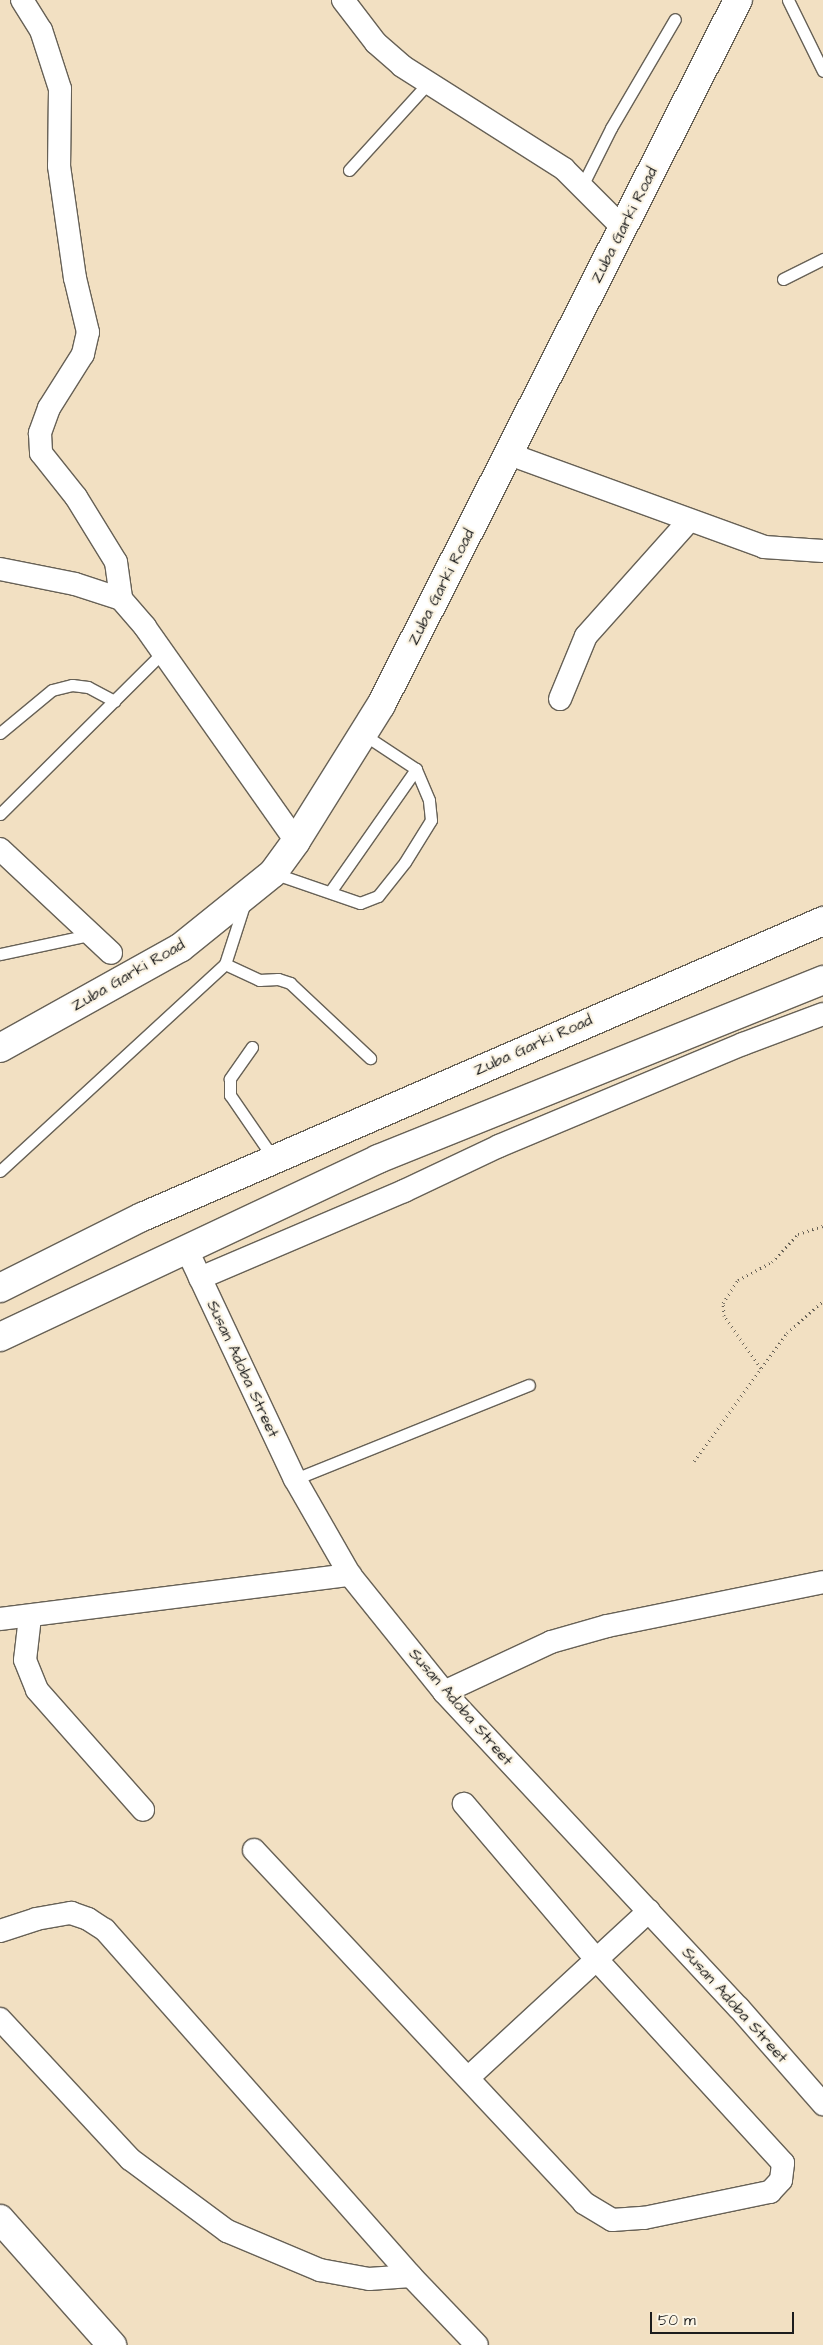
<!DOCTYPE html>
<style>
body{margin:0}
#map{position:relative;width:823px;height:2345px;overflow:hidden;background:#f2e0c2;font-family:"Architects Daughter",sans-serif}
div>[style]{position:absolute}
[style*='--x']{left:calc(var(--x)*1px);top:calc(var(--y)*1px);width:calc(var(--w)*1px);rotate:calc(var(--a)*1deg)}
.path>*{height:3px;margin-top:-1.5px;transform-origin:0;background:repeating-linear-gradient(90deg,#676156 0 1px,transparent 0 5px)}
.roads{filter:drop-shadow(1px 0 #676156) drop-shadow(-1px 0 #676156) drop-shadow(0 1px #676156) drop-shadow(0 -1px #676156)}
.service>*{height:11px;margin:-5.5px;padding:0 5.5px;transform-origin:5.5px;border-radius:5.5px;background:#fff}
.minor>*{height:22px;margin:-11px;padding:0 11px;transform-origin:11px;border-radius:11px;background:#fff}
.tertiary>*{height:28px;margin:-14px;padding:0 14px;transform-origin:14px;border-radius:14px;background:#fff}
.secondary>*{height:28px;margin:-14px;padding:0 14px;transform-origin:14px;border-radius:14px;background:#fff}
span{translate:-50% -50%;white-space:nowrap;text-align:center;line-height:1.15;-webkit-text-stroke:4.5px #fcf5e5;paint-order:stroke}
.street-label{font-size:16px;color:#1c1c1c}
.scale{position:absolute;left:650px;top:2312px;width:144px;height:22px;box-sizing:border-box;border:2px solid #1c1c1c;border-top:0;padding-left:6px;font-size:15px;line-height:18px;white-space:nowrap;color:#1c1c1c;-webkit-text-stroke:4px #fcf5e5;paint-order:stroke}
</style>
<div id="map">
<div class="path">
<div style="--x:761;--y:1368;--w:64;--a:-125.4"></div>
<div style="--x:724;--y:1316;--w:13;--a:-94"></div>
<div style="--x:723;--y:1303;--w:27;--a:-57"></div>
<div style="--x:738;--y:1280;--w:38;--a:-28"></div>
<div style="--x:772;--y:1262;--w:38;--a:-47"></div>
<div style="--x:798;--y:1234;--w:26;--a:-18"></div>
<div style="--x:694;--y:1461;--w:158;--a:-54"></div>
<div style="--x:787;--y:1333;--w:48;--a:-41.6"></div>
</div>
<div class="roads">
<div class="service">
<div style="--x:788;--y:0;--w:79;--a:63.8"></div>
<div style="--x:349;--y:170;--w:119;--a:-47.7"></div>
<div style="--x:582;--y:186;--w:65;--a:-63.4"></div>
<div style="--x:611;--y:128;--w:126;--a:-59.6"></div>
<div style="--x:783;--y:279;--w:45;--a:-26.6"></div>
<div style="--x:0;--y:733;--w:67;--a:-39.6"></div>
<div style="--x:52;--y:690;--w:21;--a:-14"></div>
<div style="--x:72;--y:685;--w:16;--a:7"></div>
<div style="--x:88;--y:687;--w:30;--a:28"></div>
<div style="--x:0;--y:814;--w:230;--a:-44.8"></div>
<div style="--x:273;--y:873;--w:92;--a:19"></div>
<div style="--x:360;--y:903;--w:19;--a:-21"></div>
<div style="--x:378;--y:896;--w:43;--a:-51.5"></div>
<div style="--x:405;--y:862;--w:49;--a:-58.2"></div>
<div style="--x:431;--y:820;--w:20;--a:-96"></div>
<div style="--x:429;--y:800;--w:34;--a:-113"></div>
<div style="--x:416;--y:769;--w:64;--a:-146.6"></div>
<div style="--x:330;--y:892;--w:150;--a:-55"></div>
<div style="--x:0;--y:954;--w:91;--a:-12.1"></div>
<div style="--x:225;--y:964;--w:38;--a:25"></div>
<div style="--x:259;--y:980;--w:19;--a:-3"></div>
<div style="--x:278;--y:979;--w:13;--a:18"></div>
<div style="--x:290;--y:983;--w:110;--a:43.2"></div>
<div style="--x:252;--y:1047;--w:39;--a:125"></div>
<div style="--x:230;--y:1079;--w:16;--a:90"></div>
<div style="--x:230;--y:1095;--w:78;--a:55.5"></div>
<div style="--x:0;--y:1171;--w:306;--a:-42.6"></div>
<div style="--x:225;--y:964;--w:65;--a:-72.1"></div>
<div style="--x:295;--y:1479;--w:252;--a:-21.9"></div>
</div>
<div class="minor">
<div style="--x:22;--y:0;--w:36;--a:58"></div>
<div style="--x:41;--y:30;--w:62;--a:72.1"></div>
<div style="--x:60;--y:89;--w:77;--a:90.7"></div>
<div style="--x:59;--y:166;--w:113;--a:81.9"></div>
<div style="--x:75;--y:278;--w:56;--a:76.5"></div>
<div style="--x:88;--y:332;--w:23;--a:103"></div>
<div style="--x:83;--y:354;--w:64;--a:122.2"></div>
<div style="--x:49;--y:408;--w:27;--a:110"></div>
<div style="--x:40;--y:433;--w:20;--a:87"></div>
<div style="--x:41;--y:453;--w:56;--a:51.5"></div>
<div style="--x:76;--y:497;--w:76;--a:58.4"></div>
<div style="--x:116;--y:562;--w:37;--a:82"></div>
<div style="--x:343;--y:0;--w:54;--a:52.5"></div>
<div style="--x:376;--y:43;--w:35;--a:41"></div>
<div style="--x:402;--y:66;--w:192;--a:32.4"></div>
<div style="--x:564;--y:169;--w:83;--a:45"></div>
<div style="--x:509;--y:454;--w:271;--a:20"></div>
<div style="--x:764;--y:547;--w:59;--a:3.9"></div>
<div style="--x:0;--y:569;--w:76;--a:11.3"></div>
<div style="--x:75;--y:584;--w:48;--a:18.1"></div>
<div style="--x:121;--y:599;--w:37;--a:49"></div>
<div style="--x:145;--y:627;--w:262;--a:54.8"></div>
<div style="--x:560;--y:699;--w:68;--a:-67.6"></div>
<div style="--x:586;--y:636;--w:153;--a:-48.2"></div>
<div style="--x:0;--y:849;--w:152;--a:43.1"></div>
<div style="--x:187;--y:1250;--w:253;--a:64.8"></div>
<div style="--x:295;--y:1479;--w:111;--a:60.2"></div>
<div style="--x:350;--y:1575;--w:150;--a:51.2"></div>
<div style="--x:444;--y:1692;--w:432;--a:47"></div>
<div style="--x:739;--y:2008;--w:128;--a:48.8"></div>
<div style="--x:200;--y:1278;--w:222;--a:-23.1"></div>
<div style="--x:404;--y:1191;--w:105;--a:-25.3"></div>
<div style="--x:499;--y:1146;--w:264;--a:-22.7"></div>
<div style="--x:743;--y:1044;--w:85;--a:-20.6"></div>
<div style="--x:30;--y:1617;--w:43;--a:96.6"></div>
<div style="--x:25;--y:1660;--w:32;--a:68"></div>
<div style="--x:37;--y:1690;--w:160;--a:48.5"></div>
<div style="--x:0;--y:1619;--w:353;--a:-7.2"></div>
<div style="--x:444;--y:1692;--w:118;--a:-25"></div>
<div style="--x:551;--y:1642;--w:58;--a:-15.9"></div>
<div style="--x:607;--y:1626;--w:220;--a:-11.5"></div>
<div style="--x:254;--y:1850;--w:483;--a:46.9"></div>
<div style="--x:584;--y:2203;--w:33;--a:31"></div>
<div style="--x:612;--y:2220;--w:32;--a:-4"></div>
<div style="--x:644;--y:2218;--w:129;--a:-11.7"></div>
<div style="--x:770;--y:2192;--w:16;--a:-47"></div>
<div style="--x:781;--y:2180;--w:17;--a:-83"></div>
<div style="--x:783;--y:2163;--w:277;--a:-132.5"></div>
<div style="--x:596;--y:1959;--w:204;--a:-130.4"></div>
<div style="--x:0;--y:1931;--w:38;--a:-18"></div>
<div style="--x:36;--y:1919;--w:36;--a:-10"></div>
<div style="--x:71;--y:1913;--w:18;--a:19"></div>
<div style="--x:88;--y:1919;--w:20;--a:33"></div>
<div style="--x:105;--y:1930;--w:462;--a:48.5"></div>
<div style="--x:411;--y:2276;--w:95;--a:46.3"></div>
<div style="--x:0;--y:2019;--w:191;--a:47.1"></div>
<div style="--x:130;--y:2159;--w:121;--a:36.6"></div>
<div style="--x:227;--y:2231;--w:101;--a:22.8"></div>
<div style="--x:320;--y:2270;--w:50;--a:10.4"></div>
<div style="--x:369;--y:2279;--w:42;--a:-4.1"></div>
<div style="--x:469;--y:2077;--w:245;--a:-42.7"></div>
</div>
<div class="tertiary">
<div style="--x:0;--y:2219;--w:169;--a:48.4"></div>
</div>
<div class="secondary">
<div style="--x:0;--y:1048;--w:206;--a:-29.1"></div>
<div style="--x:180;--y:948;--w:119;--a:-38.9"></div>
<div style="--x:273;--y:873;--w:39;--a:-54"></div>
<div style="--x:296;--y:841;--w:160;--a:-58"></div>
<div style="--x:381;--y:705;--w:790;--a:-63.14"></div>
<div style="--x:0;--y:1288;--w:159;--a:-26.6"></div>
<div style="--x:142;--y:1217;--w:743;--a:-23.49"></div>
<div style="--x:0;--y:1337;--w:418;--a:-25.2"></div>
<div style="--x:378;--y:1159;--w:480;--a:-21.9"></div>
</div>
</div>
<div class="street-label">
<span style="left:624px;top:225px;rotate:-63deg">Zuba Garki Road</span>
<span style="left:441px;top:587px;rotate:-63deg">Zuba Garki Road</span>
<span style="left:128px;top:975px;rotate:-30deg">Zuba Garki Road</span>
<span style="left:533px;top:1045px;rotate:-24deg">Zuba Garki Road</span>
<span style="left:243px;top:1369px;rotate:65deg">Susan Adoba Street</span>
<span style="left:461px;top:1707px;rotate:49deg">Susan Adoba Street</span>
<span style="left:735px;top:2005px;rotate:48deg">Susan Adoba Street</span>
</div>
<div class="scale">50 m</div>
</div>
